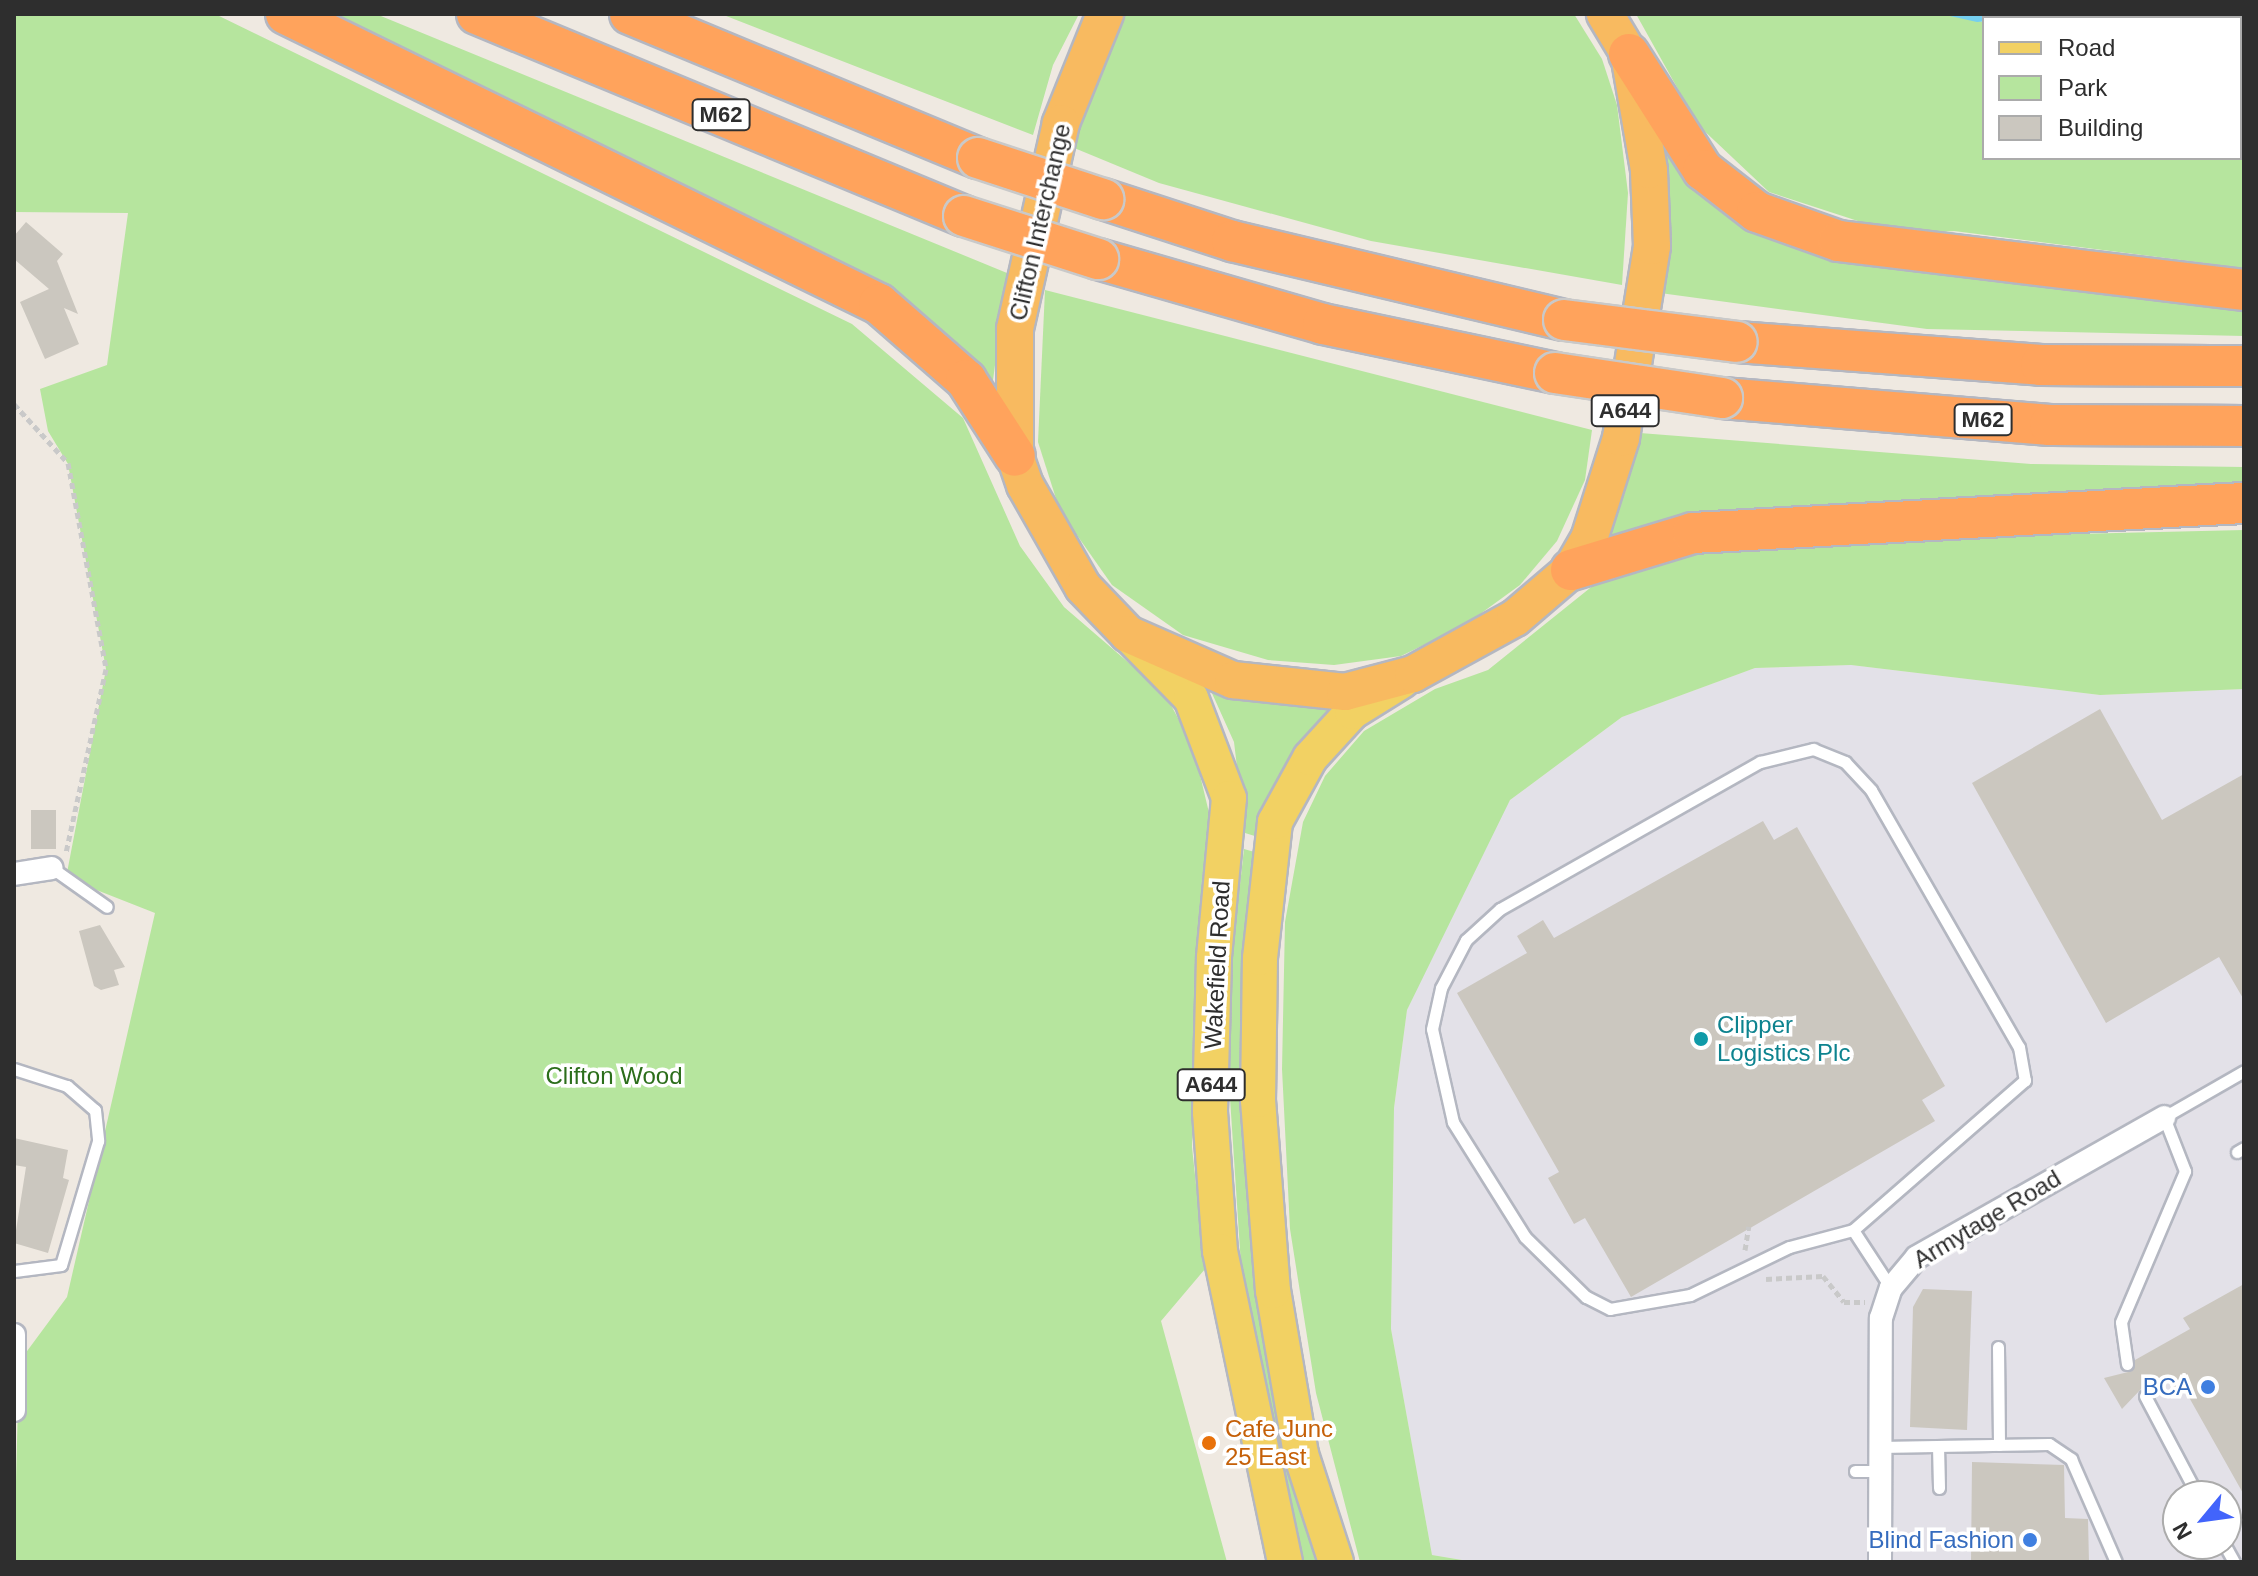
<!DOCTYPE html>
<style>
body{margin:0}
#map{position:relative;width:2258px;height:1576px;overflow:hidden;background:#efe9e1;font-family:Helvetica,sans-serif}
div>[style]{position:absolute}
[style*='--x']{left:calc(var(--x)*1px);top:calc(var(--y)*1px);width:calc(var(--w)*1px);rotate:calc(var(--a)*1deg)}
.industrial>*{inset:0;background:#e3e1e8}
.green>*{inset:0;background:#b6e59e}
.water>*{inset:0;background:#75cff0}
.building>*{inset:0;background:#cbc7bf;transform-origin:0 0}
.path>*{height:5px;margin-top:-2.5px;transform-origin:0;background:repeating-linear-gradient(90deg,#c9c9c9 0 6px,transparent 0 10px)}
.roads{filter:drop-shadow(2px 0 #b4b7c1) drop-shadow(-2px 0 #b4b7c1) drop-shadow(0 2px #b4b7c1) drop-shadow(0 -2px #b4b7c1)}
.service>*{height:11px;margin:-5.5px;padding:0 5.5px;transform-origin:5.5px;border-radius:5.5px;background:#fff}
.minor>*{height:22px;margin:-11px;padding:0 11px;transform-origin:11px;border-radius:11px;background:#fff}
.primary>*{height:34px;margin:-17px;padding:0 17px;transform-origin:17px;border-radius:17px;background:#f2d163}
.trunk>*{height:36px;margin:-18px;padding:0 18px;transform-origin:18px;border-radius:18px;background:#f8ba60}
.motorway>*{height:40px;margin:-20px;padding:0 20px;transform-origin:20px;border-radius:20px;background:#ffa35c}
.bridges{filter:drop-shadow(2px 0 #c9c9c9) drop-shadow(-2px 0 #c9c9c9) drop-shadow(0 2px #c9c9c9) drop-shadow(0 -2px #c9c9c9)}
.motorway-bridge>*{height:40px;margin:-20px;padding:0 20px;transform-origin:20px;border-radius:20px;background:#ffa35c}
.dots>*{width:22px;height:22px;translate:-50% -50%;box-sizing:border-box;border:4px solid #fff;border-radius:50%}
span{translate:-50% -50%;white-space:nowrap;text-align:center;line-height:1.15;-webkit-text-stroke:7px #fff;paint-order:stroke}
.shield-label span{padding:2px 6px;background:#fff;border:2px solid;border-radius:6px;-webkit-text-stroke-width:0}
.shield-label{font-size:22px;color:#2e2e2e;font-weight:700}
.street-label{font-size:24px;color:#2e2e2e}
.culture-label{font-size:24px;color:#0d838f}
.left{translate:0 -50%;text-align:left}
.park-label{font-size:24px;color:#2c6e1b}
.shop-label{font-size:24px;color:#366cbe}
.right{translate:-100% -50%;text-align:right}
.food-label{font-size:24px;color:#c56008}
.frame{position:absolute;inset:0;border:16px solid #2e2e2e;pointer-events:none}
.legend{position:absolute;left:1982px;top:16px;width:260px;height:144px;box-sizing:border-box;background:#fff;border:2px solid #ababab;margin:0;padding:10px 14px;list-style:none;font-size:24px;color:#2e2e2e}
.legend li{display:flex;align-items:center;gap:16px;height:40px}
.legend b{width:40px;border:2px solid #ababab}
.north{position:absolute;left:2162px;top:1480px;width:80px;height:80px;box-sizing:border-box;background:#fff;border:2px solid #ababab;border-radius:50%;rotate:241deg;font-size:22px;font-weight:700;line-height:32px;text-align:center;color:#2e2e2e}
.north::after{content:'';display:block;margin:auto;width:28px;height:36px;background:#4264fb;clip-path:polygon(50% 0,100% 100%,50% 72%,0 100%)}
</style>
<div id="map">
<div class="industrial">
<div style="clip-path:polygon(evenodd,1851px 665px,2100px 695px,2244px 689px,2244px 1562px,1474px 1562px,1432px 1555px,1391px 1329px,1394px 1108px,1407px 1010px,1489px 834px,1510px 800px,1622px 717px,1755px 668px,1851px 665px,2178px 1496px,2226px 1496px,2226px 1544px,2178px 1544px,2178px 1496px)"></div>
</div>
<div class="green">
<div style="clip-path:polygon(14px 14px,215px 14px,852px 324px,963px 418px,1020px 546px,1064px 607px,1165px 694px,1193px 746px,1211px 821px,1202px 879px,1192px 1147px,1205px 1269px,1161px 1321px,1227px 1562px,14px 1562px,19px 1362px,67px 1297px,155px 913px,66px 878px,106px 669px,68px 464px,48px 431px,40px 389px,107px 365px,128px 213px,14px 212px)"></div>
<div style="clip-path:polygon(323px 14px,376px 14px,1007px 273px,992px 388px,974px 370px)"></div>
<div style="clip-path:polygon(721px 14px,1079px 14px,1053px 65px,1033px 135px)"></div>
<div style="clip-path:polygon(1124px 14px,1574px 14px,1602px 59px,1617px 105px,1628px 193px,1622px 285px,1371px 241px,1159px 183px,1067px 145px)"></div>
<div style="clip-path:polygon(1636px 14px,1941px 14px,1984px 22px,1984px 158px,2240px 158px,2240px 18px,2023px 18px,2244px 14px,2244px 268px,1954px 231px,1901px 235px,1769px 192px,1698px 125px)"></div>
<div style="clip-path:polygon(1665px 150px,1713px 204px,1776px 242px,1918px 270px,2244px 311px,2244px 336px,1927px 329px,1660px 293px)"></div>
<div style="clip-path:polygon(1045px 290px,1592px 430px,1585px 480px,1557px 541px,1520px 585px,1465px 625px,1401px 656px,1334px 665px,1268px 660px,1183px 635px,1112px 585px,1060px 511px,1038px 442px)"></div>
<div style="clip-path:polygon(1640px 433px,2031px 464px,2244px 467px,2244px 487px,1806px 505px,1734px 513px,1600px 547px)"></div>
<div style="clip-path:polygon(2244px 530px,2244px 689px,2100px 695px,1851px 665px,1755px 668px,1622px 717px,1510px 800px,1407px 1010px,1394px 1108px,1391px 1329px,1432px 1555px,1474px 1562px,1360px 1562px,1316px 1393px,1290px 1229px,1282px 1069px,1285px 922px,1303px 822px,1325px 776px,1364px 731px,1435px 689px,1488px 670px,1605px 576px,1663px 555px,1856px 539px)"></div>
<div style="clip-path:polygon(1211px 691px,1332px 711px,1258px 837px,1245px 833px,1234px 742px)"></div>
<div style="clip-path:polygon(1244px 849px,1258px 853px,1243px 1090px,1248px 1197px,1261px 1318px,1322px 1562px,1301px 1562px,1243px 1295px,1229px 1083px,1231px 965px)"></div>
</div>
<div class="water">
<div style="clip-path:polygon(1941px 14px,2066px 14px,1977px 22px)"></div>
</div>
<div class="building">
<div style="clip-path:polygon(26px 222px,63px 254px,57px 261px,78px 314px,64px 308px,79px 344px,45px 359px,20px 302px,49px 289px,14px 259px,14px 236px)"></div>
<div style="clip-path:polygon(2100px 709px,2162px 820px,2244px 774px,2244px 1000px,2219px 957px,2106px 1023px,1972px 783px)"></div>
<div style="left:31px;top:810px;width:25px;height:39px"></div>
<div style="clip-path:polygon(1763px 821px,1774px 840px,1797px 827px,1945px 1086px,1922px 1100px,1935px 1121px,1631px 1297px,1585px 1218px,1574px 1224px,1548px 1178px,1559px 1172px,1457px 993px,1527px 953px,1517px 936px,1543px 920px,1554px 938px)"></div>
<div style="clip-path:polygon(100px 925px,125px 967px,114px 970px,119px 985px,101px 990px,94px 986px,79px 931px)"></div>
<div style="clip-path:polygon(14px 1138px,68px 1150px,63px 1178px,69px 1180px,48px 1253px,14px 1243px,26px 1167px,14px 1165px)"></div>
<div style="clip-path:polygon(2244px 1284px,2244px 1495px,2186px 1392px,2178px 1396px,2169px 1382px,2152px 1392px,2142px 1388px,2122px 1409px,2104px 1378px,2132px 1371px,2135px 1360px,2190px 1329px,2183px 1318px)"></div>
<div style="clip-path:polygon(1923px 1289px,1972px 1291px,1967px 1430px,1910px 1427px,1913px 1307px)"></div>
<div style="clip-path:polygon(1972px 1462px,2064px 1465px,2065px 1518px,2088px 1519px,2089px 1562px,1971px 1562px)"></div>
</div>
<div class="path">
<div style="--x:14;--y:404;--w:80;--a:47.5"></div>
<div style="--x:68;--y:463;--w:209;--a:79.5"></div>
<div style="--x:106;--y:669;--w:188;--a:102.3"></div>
<div style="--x:1745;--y:1250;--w:24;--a:-81"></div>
<div style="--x:1766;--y:1279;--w:57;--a:-3"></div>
<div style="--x:1823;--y:1276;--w:33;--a:51"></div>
<div style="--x:1844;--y:1302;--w:21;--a:0"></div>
</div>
<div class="roads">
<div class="service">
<div style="--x:1813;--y:749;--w:35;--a:22"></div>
<div style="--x:1845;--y:762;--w:38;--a:47"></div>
<div style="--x:1871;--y:790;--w:297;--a:60.1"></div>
<div style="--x:2019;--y:1047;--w:34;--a:80"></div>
<div style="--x:2025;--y:1080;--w:228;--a:138.9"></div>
<div style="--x:1853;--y:1230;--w:66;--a:165.1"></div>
<div style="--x:1789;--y:1247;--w:110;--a:154.1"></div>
<div style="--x:1690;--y:1295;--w:81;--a:170.1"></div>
<div style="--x:1610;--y:1309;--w:27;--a:-153"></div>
<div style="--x:1586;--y:1297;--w:86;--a:-135.5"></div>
<div style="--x:1525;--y:1237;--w:136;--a:-122.1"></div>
<div style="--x:1453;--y:1122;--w:95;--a:-102.7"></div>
<div style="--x:1432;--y:1029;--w:42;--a:-77.6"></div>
<div style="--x:1441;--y:988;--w:54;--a:-62.5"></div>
<div style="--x:1466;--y:940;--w:46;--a:-42.4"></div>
<div style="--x:1500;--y:909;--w:299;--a:-29.5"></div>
<div style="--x:1760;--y:762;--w:55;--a:-13.8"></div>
<div style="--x:52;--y:868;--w:67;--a:35.3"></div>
<div style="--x:14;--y:1069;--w:56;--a:17.8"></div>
<div style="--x:67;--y:1086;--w:37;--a:41"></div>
<div style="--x:95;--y:1110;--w:31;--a:84"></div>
<div style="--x:98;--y:1141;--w:129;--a:106.6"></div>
<div style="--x:61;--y:1265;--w:47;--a:172.7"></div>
<div style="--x:2237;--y:1152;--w:8;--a:-30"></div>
<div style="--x:1853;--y:1230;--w:69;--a:56.8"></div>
<div style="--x:1998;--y:1347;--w:98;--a:89.4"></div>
<div style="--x:2127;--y:1364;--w:42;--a:-98.1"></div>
<div style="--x:2121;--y:1322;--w:164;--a:-67"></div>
<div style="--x:2185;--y:1171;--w:58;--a:-111.3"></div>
<div style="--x:2164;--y:1117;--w:92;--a:-29.9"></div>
<div style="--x:2145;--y:1396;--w:113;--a:62.1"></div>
<div style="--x:1938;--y:1446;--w:42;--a:88.6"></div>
<div style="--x:1880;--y:1447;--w:169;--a:-1"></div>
<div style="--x:2049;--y:1444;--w:27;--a:34"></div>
<div style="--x:2071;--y:1459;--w:112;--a:66.4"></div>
<div style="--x:1855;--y:1471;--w:25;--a:0"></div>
<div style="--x:2224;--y:1544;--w:21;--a:61"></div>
</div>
<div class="minor">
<div style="--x:14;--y:874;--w:38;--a:-9"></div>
<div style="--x:14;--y:1335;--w:75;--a:90"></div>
<div style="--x:1880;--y:1562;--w:244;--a:-89.8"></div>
<div style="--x:1881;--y:1318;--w:32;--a:-72"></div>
<div style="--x:1891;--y:1288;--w:40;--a:-50"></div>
<div style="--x:1917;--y:1257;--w:284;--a:-29.5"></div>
</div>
<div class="primary">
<div style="--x:1129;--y:635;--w:88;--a:45.5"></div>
<div style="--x:1191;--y:698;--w:107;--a:69.2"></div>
<div style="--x:1229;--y:798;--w:161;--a:95.4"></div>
<div style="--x:1214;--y:958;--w:154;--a:91.5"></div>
<div style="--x:1210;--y:1112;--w:139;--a:85.9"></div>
<div style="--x:1220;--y:1251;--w:318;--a:78.2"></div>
<div style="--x:1336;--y:1562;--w:114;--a:-108"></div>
<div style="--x:1301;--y:1454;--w:165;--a:-99.7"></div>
<div style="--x:1273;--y:1291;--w:192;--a:-94.5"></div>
<div style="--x:1258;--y:1100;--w:142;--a:-89.2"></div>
<div style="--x:1260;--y:958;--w:137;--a:-83.7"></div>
<div style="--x:1275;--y:822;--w:73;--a:-61.3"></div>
<div style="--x:1310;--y:758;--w:62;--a:-47.6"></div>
<div style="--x:1352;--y:712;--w:59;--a:-31.8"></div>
</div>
<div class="trunk">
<div style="--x:1105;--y:14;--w:118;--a:112"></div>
<div style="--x:1061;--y:123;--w:211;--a:102.6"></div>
<div style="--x:1015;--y:329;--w:127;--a:90"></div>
<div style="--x:1015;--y:456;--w:31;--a:71"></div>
<div style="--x:1025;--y:485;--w:117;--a:60.4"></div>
<div style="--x:1083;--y:587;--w:65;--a:46.2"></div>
<div style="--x:1128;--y:634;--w:115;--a:23.7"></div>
<div style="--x:1233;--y:680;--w:113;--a:6.1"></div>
<div style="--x:1345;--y:692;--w:70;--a:-14.8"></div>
<div style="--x:1413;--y:674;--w:116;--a:-28.8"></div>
<div style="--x:1515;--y:618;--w:74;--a:-40.6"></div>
<div style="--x:1571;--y:570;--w:36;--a:-60"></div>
<div style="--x:1589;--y:539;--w:106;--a:-72.4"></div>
<div style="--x:1621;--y:438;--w:194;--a:-80.8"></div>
<div style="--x:1652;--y:246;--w:76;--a:-92.3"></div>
<div style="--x:1649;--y:170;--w:118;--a:-99.8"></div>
<div style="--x:1629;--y:54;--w:47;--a:-121"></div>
</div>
<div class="motorway">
<div style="--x:286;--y:14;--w:660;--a:26.06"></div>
<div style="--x:879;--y:304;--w:116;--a:41.1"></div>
<div style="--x:966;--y:380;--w:90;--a:57.2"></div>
<div style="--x:477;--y:14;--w:527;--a:22.53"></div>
<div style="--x:630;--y:14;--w:377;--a:22.5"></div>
<div style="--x:1629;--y:54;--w:138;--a:57.5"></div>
<div style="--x:1703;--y:170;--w:68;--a:37.9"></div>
<div style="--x:1757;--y:212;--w:87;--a:19.5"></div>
<div style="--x:1839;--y:241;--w:408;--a:6.9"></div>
<div style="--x:1103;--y:199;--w:136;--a:18"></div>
<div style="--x:1232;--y:241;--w:341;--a:13.4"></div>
<div style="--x:1098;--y:259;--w:234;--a:16.1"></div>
<div style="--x:1323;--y:324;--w:237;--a:11.9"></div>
<div style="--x:1737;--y:342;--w:305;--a:4.3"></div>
<div style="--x:2041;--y:365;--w:203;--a:0.3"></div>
<div style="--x:1722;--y:398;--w:329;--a:4.7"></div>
<div style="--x:2050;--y:425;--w:194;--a:0.3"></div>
<div style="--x:1571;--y:570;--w:127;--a:-16.9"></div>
<div style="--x:1693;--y:533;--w:552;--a:-3.12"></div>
</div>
</div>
<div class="bridges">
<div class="motorway-bridge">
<div style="--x:978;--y:158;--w:132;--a:18.2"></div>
<div style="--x:964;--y:216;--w:141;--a:17.8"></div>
<div style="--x:1564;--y:320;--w:174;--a:7.2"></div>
<div style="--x:1555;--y:373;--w:169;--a:8.5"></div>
</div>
</div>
<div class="dots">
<div style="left:1701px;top:1039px;background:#0f9aa8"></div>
<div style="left:2208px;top:1387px;background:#3f7fe0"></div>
<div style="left:1209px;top:1443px;background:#e8710a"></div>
<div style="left:2030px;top:1540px;background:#3f7fe0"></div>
</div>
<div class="shield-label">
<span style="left:721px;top:115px">M62</span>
<span style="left:1625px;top:411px">A644</span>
<span style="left:1983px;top:420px">M62</span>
<span style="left:1211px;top:1085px">A644</span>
</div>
<div class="street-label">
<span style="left:1040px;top:222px;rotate:-77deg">Clifton Interchange</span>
<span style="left:1217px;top:965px;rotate:-87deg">Wakefield Road</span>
<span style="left:1987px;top:1219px;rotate:-31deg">Armytage Road</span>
</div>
<div class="culture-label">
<span class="left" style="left:1717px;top:1039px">Clipper<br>Logistics Plc</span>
</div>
<div class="park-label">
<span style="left:614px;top:1076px">Clifton Wood</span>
</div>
<div class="shop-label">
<span class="right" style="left:2192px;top:1387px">BCA</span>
<span class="right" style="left:2014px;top:1540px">Blind Fashion</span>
</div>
<div class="food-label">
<span class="left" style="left:1225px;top:1443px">Cafe Junc<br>25 East</span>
</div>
<div class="frame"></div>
<ul class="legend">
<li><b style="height:10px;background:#f2d163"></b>Road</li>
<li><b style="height:22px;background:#b6e59e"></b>Park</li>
<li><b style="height:22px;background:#cbc7bf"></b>Building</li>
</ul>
<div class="north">N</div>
</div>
